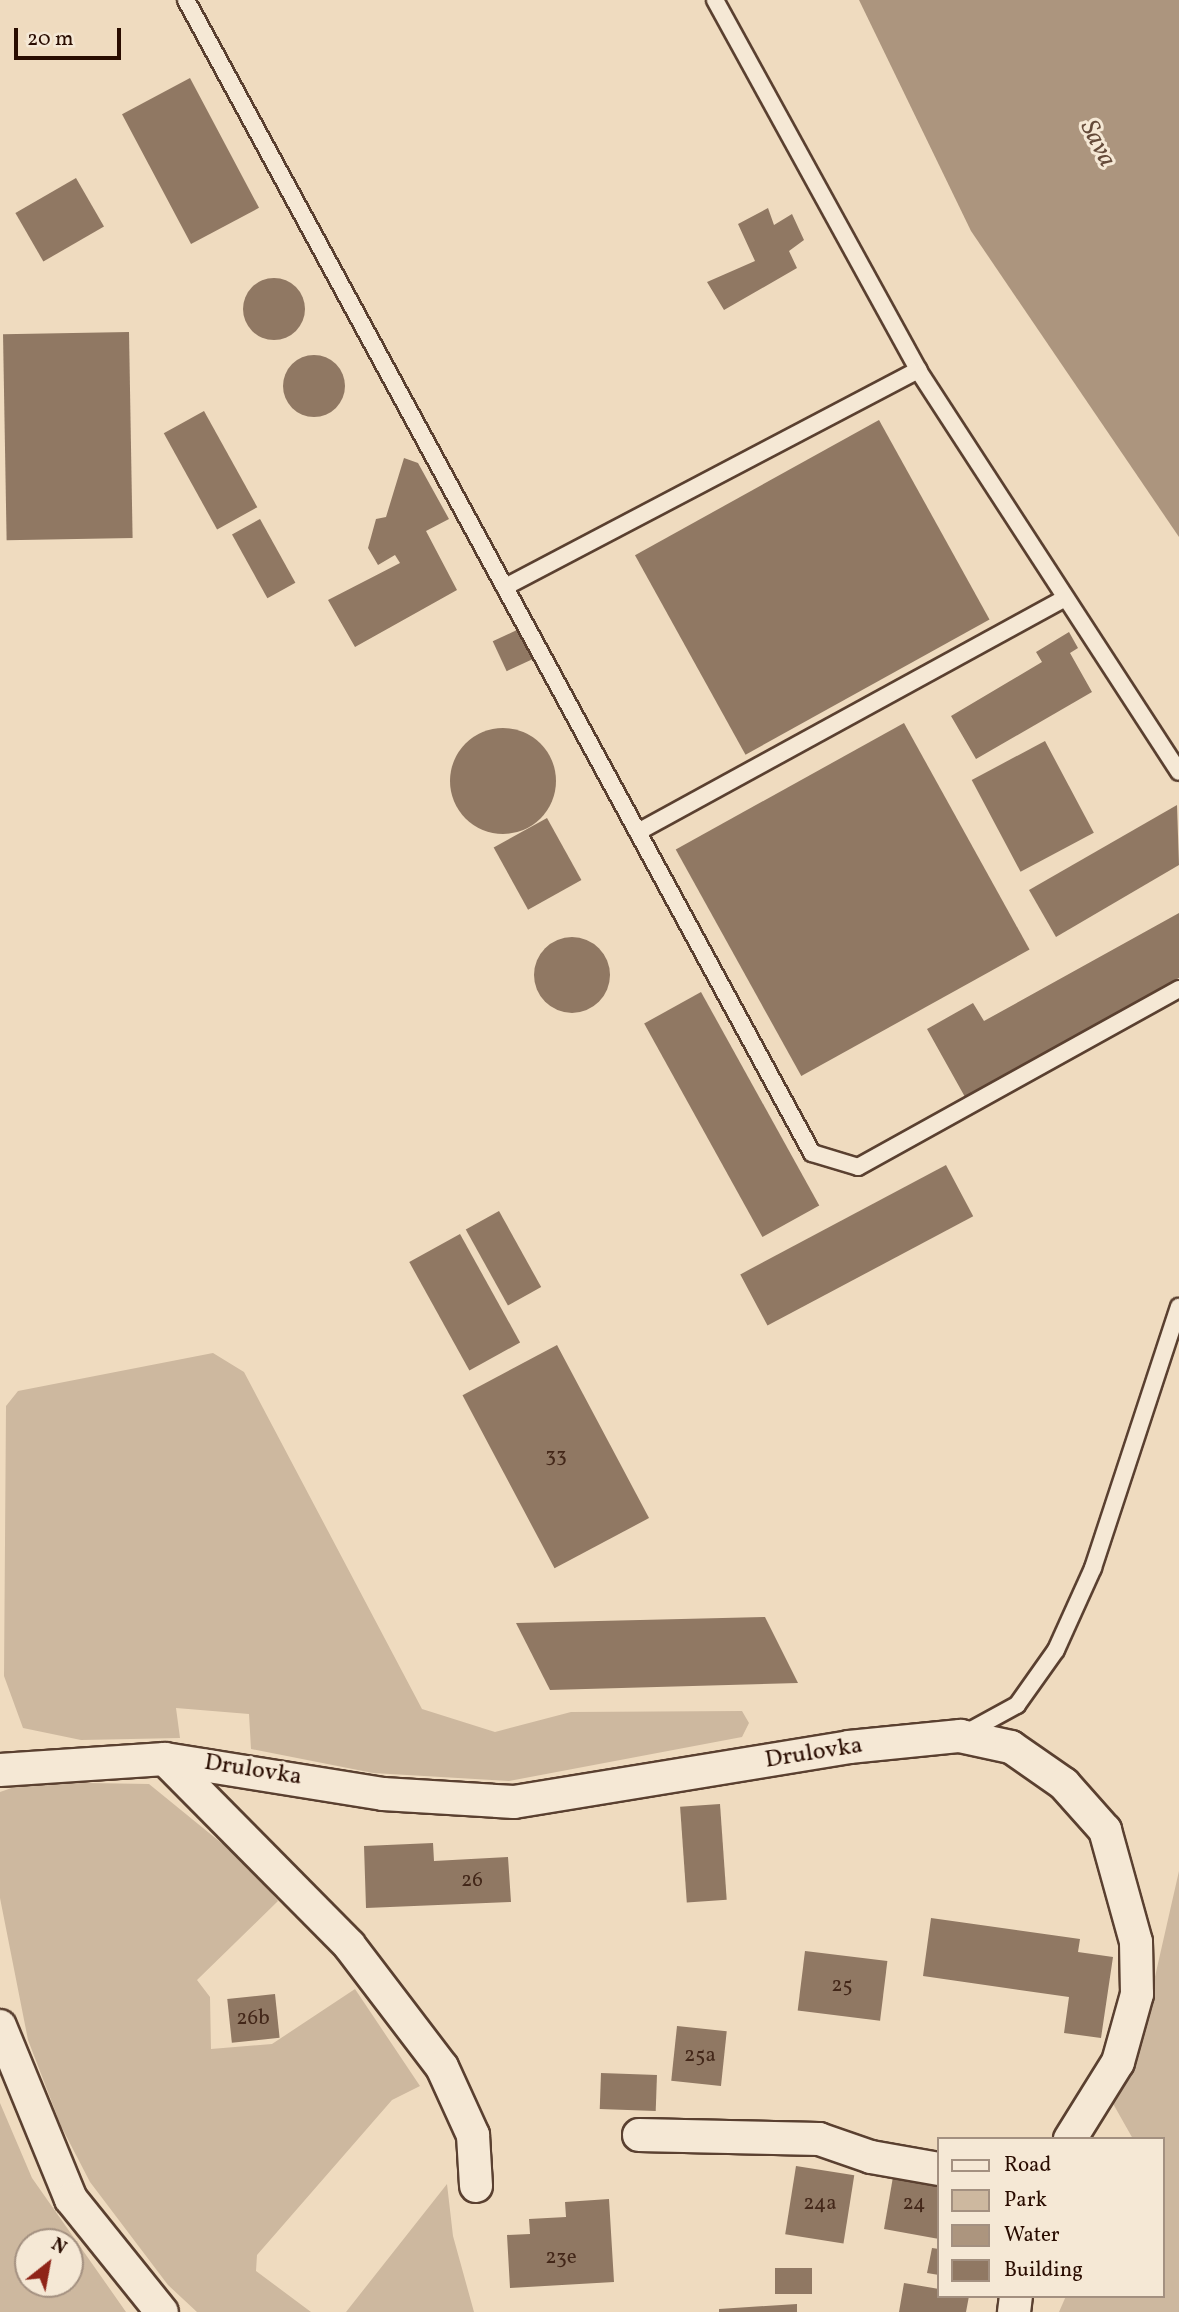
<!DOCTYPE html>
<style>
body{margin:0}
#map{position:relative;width:1179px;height:2312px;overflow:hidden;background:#efdbbf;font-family:Vollkorn,serif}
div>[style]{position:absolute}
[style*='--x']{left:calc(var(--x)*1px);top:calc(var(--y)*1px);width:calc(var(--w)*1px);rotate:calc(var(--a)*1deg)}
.green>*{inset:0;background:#cdb89f}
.water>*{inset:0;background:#ac957e}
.building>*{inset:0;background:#907863;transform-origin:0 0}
.round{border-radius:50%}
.roads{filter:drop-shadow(2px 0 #5a4030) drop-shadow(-2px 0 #5a4030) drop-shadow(0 2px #5a4030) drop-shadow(0 -2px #5a4030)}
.lane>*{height:16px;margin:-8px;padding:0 8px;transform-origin:8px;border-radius:8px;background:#f5e8d5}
.street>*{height:32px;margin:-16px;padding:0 16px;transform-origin:16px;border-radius:16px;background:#f5e8d5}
span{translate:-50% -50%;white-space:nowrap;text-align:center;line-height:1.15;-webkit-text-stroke:6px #f5e8d5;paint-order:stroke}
.number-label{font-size:21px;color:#432719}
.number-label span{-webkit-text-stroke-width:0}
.street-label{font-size:24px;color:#290c00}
.water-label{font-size:26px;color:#644a39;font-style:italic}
.legend{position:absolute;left:937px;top:2137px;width:228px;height:161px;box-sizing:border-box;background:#f5e8d5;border:2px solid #a39080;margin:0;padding:9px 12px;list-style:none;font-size:21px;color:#290c00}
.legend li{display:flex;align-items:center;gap:14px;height:35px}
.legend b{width:35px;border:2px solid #a39080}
.north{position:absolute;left:14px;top:2228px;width:70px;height:70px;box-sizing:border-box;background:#f5e8d5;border:2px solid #a39080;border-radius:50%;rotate:31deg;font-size:19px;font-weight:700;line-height:28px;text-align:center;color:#290c00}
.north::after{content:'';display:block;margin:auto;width:24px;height:32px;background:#8f2418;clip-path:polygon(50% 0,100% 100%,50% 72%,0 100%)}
.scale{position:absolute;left:14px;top:28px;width:107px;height:32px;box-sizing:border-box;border:4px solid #290c00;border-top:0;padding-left:9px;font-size:21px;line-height:24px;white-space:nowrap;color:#290c00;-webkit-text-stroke:5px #f5e8d5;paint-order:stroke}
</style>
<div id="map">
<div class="green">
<div style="clip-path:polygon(213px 1353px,244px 1372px,422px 1709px,495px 1732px,571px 1712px,742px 1711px,749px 1723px,742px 1737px,509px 1781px,373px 1773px,251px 1749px,249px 1714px,176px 1708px,180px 1738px,81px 1740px,23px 1728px,4px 1676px,6px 1406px,18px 1391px)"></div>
<div style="clip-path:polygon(29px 1782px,149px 1784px,246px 1863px,278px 1901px,197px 1980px,210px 1997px,211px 2049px,272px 2044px,355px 1989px,420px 2086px,392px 2100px,257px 2255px,256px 2271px,311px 2312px,197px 2312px,168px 2285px,90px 2182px,61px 2126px,28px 2040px,0 1898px,0 1792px)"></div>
<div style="clip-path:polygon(1179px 1871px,1179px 2312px,1059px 2312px,1066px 2296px,1163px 2296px,1163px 2139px,1133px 2139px,1107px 2093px,1149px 2003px)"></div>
<div style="clip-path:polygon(evenodd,0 2103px,32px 2178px,126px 2312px,0 2312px,0 2103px,28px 2242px,70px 2242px,70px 2284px,28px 2284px,28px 2242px)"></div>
<div style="clip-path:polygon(447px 2184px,453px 2236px,474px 2312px,346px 2312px)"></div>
</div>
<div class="water">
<div style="clip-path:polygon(859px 0,1179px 0,1179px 537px,971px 231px)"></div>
</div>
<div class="building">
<div style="left:190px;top:78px;width:147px;height:77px;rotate:62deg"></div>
<div style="left:76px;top:178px;width:56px;height:70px;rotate:60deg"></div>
<div style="clip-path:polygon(768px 208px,774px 225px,792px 214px,804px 240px,789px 251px,797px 268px,724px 310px,707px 282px,755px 261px,738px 224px)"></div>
<div class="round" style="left:243px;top:278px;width:62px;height:62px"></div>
<div style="left:129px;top:332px;width:206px;height:126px;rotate:89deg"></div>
<div class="round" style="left:283px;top:355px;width:62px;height:62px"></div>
<div style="left:204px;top:411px;width:110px;height:46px;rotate:61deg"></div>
<div style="left:879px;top:420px;width:228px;height:279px;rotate:61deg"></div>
<div style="clip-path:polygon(404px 458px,418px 463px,449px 519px,426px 531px,457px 590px,355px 647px,328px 600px,400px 563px,395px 555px,378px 565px,368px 548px,376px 519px,386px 517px)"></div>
<div style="left:260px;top:519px;width:73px;height:32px;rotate:61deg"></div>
<div style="left:519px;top:629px;width:33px;height:29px;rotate:65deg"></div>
<div style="clip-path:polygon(1069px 632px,1078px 648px,1070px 653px,1092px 692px,976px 759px,951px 716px,1042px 662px,1036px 652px)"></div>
<div style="left:904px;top:723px;width:259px;height:261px;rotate:61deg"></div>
<div class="round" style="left:450px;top:728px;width:106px;height:106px"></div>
<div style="left:1045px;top:741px;width:104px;height:83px;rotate:62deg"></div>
<div style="clip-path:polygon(1177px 805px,1179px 865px,1056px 937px,1029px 890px)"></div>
<div style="left:547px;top:818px;width:71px;height:61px;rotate:61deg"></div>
<div style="clip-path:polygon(1179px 913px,1179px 978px,965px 1097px,927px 1029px,973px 1003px,984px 1021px)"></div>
<div class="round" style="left:534px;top:937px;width:76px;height:76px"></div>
<div style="left:701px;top:992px;width:244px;height:65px;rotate:61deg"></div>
<div style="left:946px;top:1165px;width:58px;height:233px;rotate:62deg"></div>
<div style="left:499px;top:1211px;width:87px;height:38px;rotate:61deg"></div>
<div style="left:460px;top:1234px;width:124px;height:58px;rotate:61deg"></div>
<div style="left:557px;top:1345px;width:196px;height:107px;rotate:62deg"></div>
<div style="clip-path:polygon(765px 1617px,798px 1683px,550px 1690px,516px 1623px)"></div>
<div style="left:720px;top:1804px;width:96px;height:40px;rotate:86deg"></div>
<div style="clip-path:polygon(433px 1843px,434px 1861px,508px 1857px,511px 1902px,366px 1908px,364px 1846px)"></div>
<div style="clip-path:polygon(931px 1918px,1080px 1939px,1078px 1952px,1113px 1957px,1101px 2038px,1064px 2033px,1069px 1997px,923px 1976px)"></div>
<div style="left:805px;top:1951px;width:83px;height:60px;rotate:7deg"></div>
<div style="left:275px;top:1994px;width:44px;height:48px;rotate:84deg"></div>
<div style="left:677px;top:2026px;width:50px;height:55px;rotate:6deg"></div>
<div style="left:601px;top:2073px;width:56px;height:36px;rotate:2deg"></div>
<div style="left:796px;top:2166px;width:59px;height:69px;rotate:9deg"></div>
<div style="clip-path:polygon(894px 2171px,939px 2179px,939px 2239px,884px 2229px)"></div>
<div style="clip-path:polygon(609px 2199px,614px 2282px,510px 2288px,507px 2235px,530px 2234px,529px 2219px,566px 2217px,565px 2202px)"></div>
<div style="clip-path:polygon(932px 2248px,939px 2249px,939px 2275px,927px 2273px)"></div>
<div style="left:775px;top:2268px;width:37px;height:26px"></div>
<div style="clip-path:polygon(904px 2283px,939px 2289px,939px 2296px,969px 2296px,966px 2312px,899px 2312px)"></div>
<div style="clip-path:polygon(797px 2304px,797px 2312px,719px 2312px,719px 2309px)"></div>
</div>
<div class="roads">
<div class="lane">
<div style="--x:186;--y:0;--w:1312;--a:61.5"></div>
<div style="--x:812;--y:1153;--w:48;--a:16.9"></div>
<div style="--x:858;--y:1167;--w:367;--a:-29"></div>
<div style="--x:715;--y:0;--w:422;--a:61.2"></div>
<div style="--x:918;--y:370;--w:479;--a:57"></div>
<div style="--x:505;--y:587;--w:467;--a:-27.7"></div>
<div style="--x:638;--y:832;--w:487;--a:-28.7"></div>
<div style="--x:962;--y:1735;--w:63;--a:-28.6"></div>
<div style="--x:1017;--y:1705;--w:67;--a:-54.7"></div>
<div style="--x:1056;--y:1650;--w:90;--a:-65.7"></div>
<div style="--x:1093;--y:1568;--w:275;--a:-71.8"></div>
</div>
<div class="street">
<div style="--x:165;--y:1759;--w:262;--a:45.3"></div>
<div style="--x:349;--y:1945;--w:153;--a:52.7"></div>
<div style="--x:442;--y:2067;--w:75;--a:65.5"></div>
<div style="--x:473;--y:2135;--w:51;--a:86.6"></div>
<div style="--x:0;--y:1770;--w:165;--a:-3.8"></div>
<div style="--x:165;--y:1759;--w:221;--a:9.1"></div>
<div style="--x:383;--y:1794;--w:131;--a:3.5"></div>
<div style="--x:514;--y:1802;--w:339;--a:-9.3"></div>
<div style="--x:849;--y:1747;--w:112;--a:-5.7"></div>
<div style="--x:960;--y:1736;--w:52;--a:12.2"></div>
<div style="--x:1011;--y:1747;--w:65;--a:34.9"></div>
<div style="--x:1064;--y:1784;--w:62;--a:48.3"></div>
<div style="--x:1105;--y:1830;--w:116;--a:74.5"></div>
<div style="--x:1136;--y:1942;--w:52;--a:88.9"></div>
<div style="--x:1137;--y:1994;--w:71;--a:105.6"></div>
<div style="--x:1118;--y:2062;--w:91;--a:121.9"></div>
<div style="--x:0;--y:2026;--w:187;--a:67.7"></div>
<div style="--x:71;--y:2199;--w:145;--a:51.2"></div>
<div style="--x:639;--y:2135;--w:180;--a:1.3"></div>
<div style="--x:819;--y:2139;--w:55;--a:19.1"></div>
<div style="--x:871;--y:2157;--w:69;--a:10"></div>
<div style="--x:1014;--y:2312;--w:16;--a:-83"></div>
</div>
</div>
<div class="number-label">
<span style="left:556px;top:1456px">33</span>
<span style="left:472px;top:1881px">26</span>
<span style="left:842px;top:1986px">25</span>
<span style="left:253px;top:2019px">26b</span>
<span style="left:700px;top:2056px">25a</span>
<span style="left:820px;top:2204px">24a</span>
<span style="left:914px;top:2204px">24</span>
<span style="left:561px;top:2258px">23e</span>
</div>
<div class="street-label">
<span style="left:814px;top:1754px;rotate:-9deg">Drulovka</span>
<span style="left:253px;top:1771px;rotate:9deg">Drulovka</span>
</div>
<div class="water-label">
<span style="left:1097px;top:144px;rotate:63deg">Sava</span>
</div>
<ul class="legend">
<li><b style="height:9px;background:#f5e8d5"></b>Road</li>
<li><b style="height:19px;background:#cdb89f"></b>Park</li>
<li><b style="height:19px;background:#ac957e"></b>Water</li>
<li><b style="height:19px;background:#907863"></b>Building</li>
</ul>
<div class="north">N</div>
<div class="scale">20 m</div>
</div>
